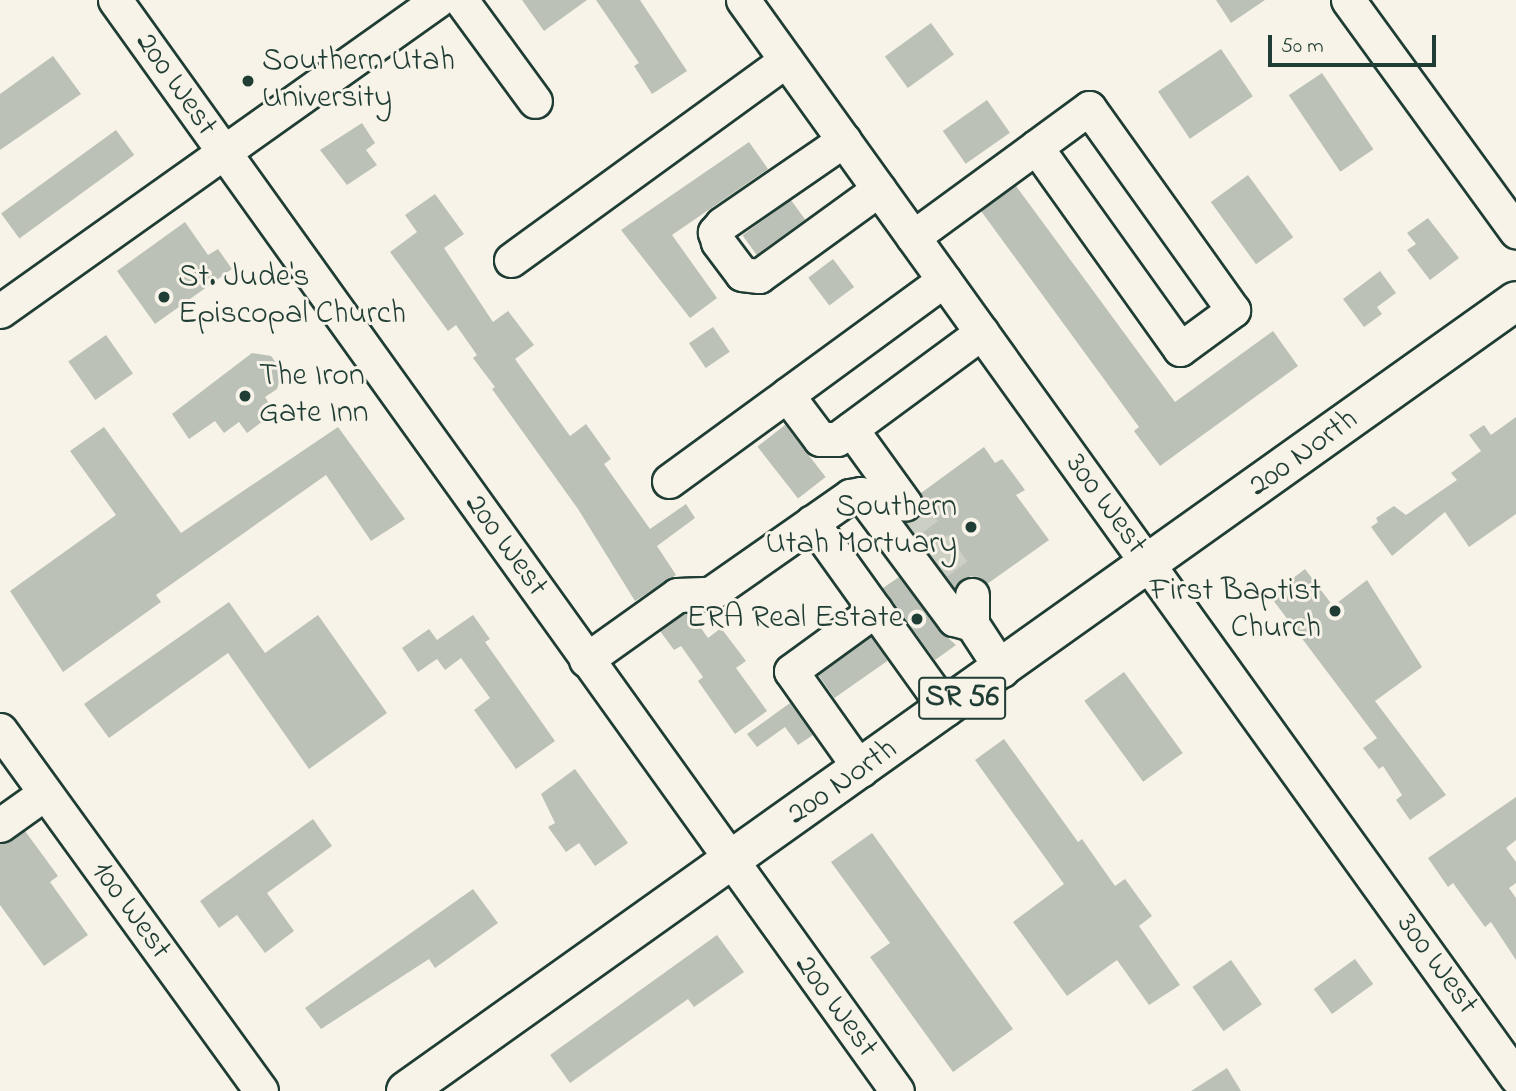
<!DOCTYPE html>
<style>
body{margin:0}
#map{position:relative;width:1516px;height:1091px;overflow:hidden;background:#f7f3e8;font-family:"Indie Flower",sans-serif}
div>[style]{position:absolute}
[style*='--x']{left:calc(var(--x)*1px);top:calc(var(--y)*1px);width:calc(var(--w)*1px);rotate:calc(var(--a)*1deg)}
.building>*{inset:0;background:#bbc1b6;transform-origin:0 0}
.minor-tunnel>*{height:33px;margin-top:-16.5px;transform-origin:0;background:repeating-linear-gradient(90deg,#cccfc4 0 33px,transparent 0 50px)}
.roads{filter:drop-shadow(2px 0 #1f3d34) drop-shadow(-2px 0 #1f3d34) drop-shadow(0 2px #1f3d34) drop-shadow(0 -2px #1f3d34)}
.minor>*{height:33px;margin:-16.5px;padding:0 16.5px;transform-origin:16.5px;border-radius:16.5px;background:#f7f3e8}
.major>*{height:38px;margin:-19px;padding:0 19px;transform-origin:19px;border-radius:19px;background:#f7f3e8}
.dots>*{width:19px;height:19px;translate:-50% -50%;box-sizing:border-box;border:4px solid #f7f3e8;border-radius:50%}
span{translate:-50% -50%;white-space:nowrap;text-align:center;line-height:1.15;-webkit-text-stroke:6px #f7f3e8;paint-order:stroke}
.shield-label span{padding:2px 5px;background:#f7f3e8;border:2px solid;border-radius:5px;-webkit-text-stroke-width:0}
.shield-label{font-size:30px;color:#1f3d34;font-weight:700}
.poi-label{font-size:32px;color:#1f3d34}
.left{translate:0 -50%;text-align:left}
.right{translate:-100% -50%;text-align:right}
.street-label{font-size:32px;color:#1f3d34}
.scale{position:absolute;left:1268px;top:35px;width:168px;height:32px;box-sizing:border-box;border:4px solid #1f3d34;border-top:0;padding-left:9px;font-size:21px;line-height:24px;white-space:nowrap;color:#1f3d34;-webkit-text-stroke:5px #f7f3e8;paint-order:stroke}
</style>
<div id="map">
<div class="building">
<div style="clip-path:polygon(522px 0,587px 0,544px 31px)"></div>
<div style="clip-path:polygon(596px 0,640px 0,687px 71px,652px 94px,634px 66px,639px 63px)"></div>
<div style="clip-path:polygon(1216px 0,1265px 0,1231px 23px)"></div>
<div style="left:931px;top:23px;width:39px;height:57px;rotate:54deg"></div>
<div style="left:1221px;top:49px;width:57px;height:76px;rotate:56deg"></div>
<div style="clip-path:polygon(53px 56px,81px 94px,0 150px,0 94px)"></div>
<div style="left:1322px;top:73px;width:92px;height:40px;rotate:56deg"></div>
<div style="left:987px;top:100px;width:40px;height:54px;rotate:55deg"></div>
<div style="clip-path:polygon(362px 123px,375px 143px,366px 150px,377px 165px,347px 185px,320px 150px)"></div>
<div style="left:116px;top:130px;width:31px;height:142px;rotate:54deg"></div>
<div style="clip-path:polygon(749px 142px,768px 169px,672px 235px,717px 298px,690px 318px,621px 230px)"></div>
<div style="left:1248px;top:175px;width:77px;height:46px;rotate:54deg"></div>
<div style="clip-path:polygon(1016px 186px,1175px 402px,1273px 331px,1298px 366px,1160px 466px,1134px 431px,1139px 427px,981px 211px)"></div>
<div style="clip-path:polygon(435px 194px,464px 234px,444px 248px,493px 322px,508px 311px,534px 345px,515px 359px,570px 436px,586px 424px,611px 459px,604px 464px,650px 529px,686px 504px,695px 518px,657px 546px,676px 575px,635px 601px,578px 509px,492px 389px,495px 387px,473px 358px,477px 355px,456px 325px,448px 331px,390px 252px,417px 232px,405px 215px)"></div>
<div style="left:791px;top:200px;width:24px;height:60px;rotate:54deg"></div>
<div style="clip-path:polygon(1428px 218px,1459px 258px,1430px 280px,1407px 250px,1416px 244px,1407px 233px)"></div>
<div style="clip-path:polygon(185px 222px,208px 255px,218px 249px,232px 269px,155px 324px,117px 271px)"></div>
<div style="left:833px;top:259px;width:35px;height:31px;rotate:53deg"></div>
<div style="clip-path:polygon(1380px 271px,1396px 293px,1377px 307px,1382px 314px,1364px 327px,1343px 299px)"></div>
<div style="left:713px;top:327px;width:30px;height:29px;rotate:56deg"></div>
<div style="left:106px;top:335px;width:47px;height:46px;rotate:55deg"></div>
<div style="clip-path:polygon(252px 353px,271px 356px,282px 371px,277px 389px,265px 397px,270px 405px,263px 411px,267px 418px,247px 433px,239px 422px,224px 433px,215px 421px,189px 439px,172px 414px)"></div>
<div style="clip-path:polygon(1516px 417px,1516px 514px,1469px 547px,1445px 512px,1392px 556px,1371px 527px,1378px 522px,1376px 518px,1394px 506px,1406px 515px,1457px 480px,1451px 473px,1481px 451px,1469px 435px,1484px 425px,1491px 435px)"></div>
<div style="left:785px;top:425px;width:66px;height:35px;rotate:52deg"></div>
<div style="clip-path:polygon(104px 427px,181px 533px,338px 427px,405px 519px,371px 541px,326px 475px,156px 595px,161px 602px,63px 672px,10px 591px,116px 515px,70px 451px)"></div>
<div style="clip-path:polygon(984px 447px,995px 463px,1002px 459px,1025px 490px,1016px 495px,1049px 540px,987px 584px,971px 576px,955px 588px,907px 523px,922px 512px,921px 493px)"></div>
<div style="clip-path:polygon(1305px 569px,1333px 606px,1367px 580px,1422px 667px,1375px 701px,1446px 795px,1410px 820px,1396px 800px,1402px 795px,1383px 766px,1379px 769px,1363px 748px,1377px 738px,1270px 596px)"></div>
<div style="clip-path:polygon(899px 577px,939px 630px,956px 645px,935px 660px,883px 588px)"></div>
<div style="clip-path:polygon(229px 602px,265px 653px,318px 615px,387px 713px,309px 769px,228px 653px,109px 738px,84px 704px)"></div>
<div style="clip-path:polygon(683px 614px,691px 614px,708px 638px,721px 628px,746px 661px,736px 668px,767px 711px,735px 734px,698px 681px,703px 677px,681px 646px,674px 650px,660px 631px)"></div>
<div style="clip-path:polygon(473px 615px,490px 639px,485px 642px,555px 741px,516px 769px,474px 710px,490px 698px,461px 658px,445px 670px,437px 659px,418px 672px,402px 648px,429px 629px,437px 640px)"></div>
<div style="left:871px;top:637px;width:29px;height:65px;rotate:55deg"></div>
<div style="left:1124px;top:672px;width:100px;height:49px;rotate:54deg"></div>
<div style="clip-path:polygon(790px 703px,813px 735px,798px 745px,785px 727px,757px 747px,747px 734px)"></div>
<div style="clip-path:polygon(1004px 739px,1078px 842px,1082px 839px,1115px 886px,1125px 879px,1152px 916px,1139px 926px,1180px 985px,1149px 1005px,1117px 960px,1067px 996px,1013px 922px,1064px 884px,975px 760px)"></div>
<div style="clip-path:polygon(575px 769px,628px 843px,595px 866px,579px 843px,566px 852px,548px 827px,555px 823px,541px 794px)"></div>
<div style="clip-path:polygon(1516px 797px,1516px 840px,1506px 848px,1516px 862px,1516px 883px,1509px 888px,1516px 898px,1516px 960px,1491px 922px,1485px 927px,1453px 883px,1448px 887px,1428px 858px)"></div>
<div style="clip-path:polygon(313px 819px,332px 846px,267px 893px,294px 931px,265px 953px,237px 915px,219px 928px,200px 901px)"></div>
<div style="clip-path:polygon(25px 831px,58px 876px,50px 882px,88px 935px,44px 966px,0 905px,0 844px)"></div>
<div style="clip-path:polygon(872px 833px,1013px 1029px,953px 1072px,870px 957px,890px 943px,831px 862px)"></div>
<div style="clip-path:polygon(473px 889px,498px 923px,435px 968px,429px 959px,321px 1029px,305px 1008px)"></div>
<div style="clip-path:polygon(717px 935px,744px 972px,694px 1007px,688px 999px,570px 1083px,550px 1055px)"></div>
<div style="left:1355px;top:959px;width:31px;height:51px;rotate:54deg"></div>
<div style="left:1231px;top:960px;width:54px;height:47px;rotate:55deg"></div>
<div style="clip-path:polygon(1227px 1068px,1241px 1091px,1191px 1091px)"></div>
</div>
<div class="minor-tunnel">
<div style="--x:905;--y:504;--w:113;--a:53.6"></div>
</div>
<div class="roads">
<div class="minor">
<div style="--x:115;--y:0;--w:1342;--a:54.37"></div>
<div style="--x:461;--y:0;--w:125;--a:53.8"></div>
<div style="--x:743;--y:0;--w:1326;--a:54.33"></div>
<div style="--x:1348;--y:0;--w:286;--a:54"></div>
<div style="--x:844;--y:140;--w:148;--a:145.5"></div>
<div style="--x:722;--y:224;--w:11;--a:131"></div>
<div style="--x:715;--y:232;--w:10;--a:73"></div>
<div style="--x:718;--y:242;--w:40;--a:53"></div>
<div style="--x:742;--y:274;--w:17;--a:7"></div>
<div style="--x:759;--y:276;--w:148;--a:-35.9"></div>
<div style="--x:913;--y:237;--w:152;--a:-36.2"></div>
<div style="--x:1036;--y:147;--w:248;--a:54.5"></div>
<div style="--x:1180;--y:349;--w:66;--a:-36.3"></div>
<div style="--x:1233;--y:310;--w:248;--a:-125.5"></div>
<div style="--x:1089;--y:108;--w:66;--a:143.7"></div>
<div style="--x:511;--y:260;--w:340;--a:-36"></div>
<div style="--x:944;--y:280;--w:195;--a:143.8"></div>
<div style="--x:787;--y:395;--w:55;--a:53.1"></div>
<div style="--x:820;--y:439;--w:17;--a:0"></div>
<div style="--x:837;--y:439;--w:180;--a:-36.4"></div>
<div style="--x:0;--y:311;--w:537;--a:-35.38"></div>
<div style="--x:851;--y:429;--w:92;--a:54.2"></div>
<div style="--x:669;--y:481;--w:146;--a:-36.1"></div>
<div style="--x:812;--y:522;--w:230;--a:54.4"></div>
<div style="--x:972;--y:595;--w:29;--a:90"></div>
<div style="--x:972;--y:624;--w:55;--a:56.9"></div>
<div style="--x:586;--y:660;--w:112;--a:-35.5"></div>
<div style="--x:677;--y:595;--w:33;--a:-2"></div>
<div style="--x:710;--y:594;--w:171;--a:-35"></div>
<div style="--x:850;--y:496;--w:11;--a:-10"></div>
<div style="--x:861;--y:494;--w:156;--a:53.4"></div>
<div style="--x:954;--y:619;--w:19;--a:16"></div>
<div style="--x:0;--y:730;--w:445;--a:54.1"></div>
<div style="--x:861;--y:770;--w:121;--a:-125.3"></div>
<div style="--x:791;--y:671;--w:104;--a:-36"></div>
<div style="--x:0;--y:825;--w:55;--a:-35.4"></div>
</div>
<div class="major">
<div style="--x:406;--y:1091;--w:1362;--a:-35.44"></div>
</div>
</div>
<div class="dots">
<div style="left:248px;top:81px;background:#1f3d34"></div>
<div style="left:164px;top:297px;background:#1f3d34"></div>
<div style="left:245px;top:396px;background:#1f3d34"></div>
<div style="left:971px;top:527px;background:#1f3d34"></div>
<div style="left:1335px;top:611px;background:#1f3d34"></div>
<div style="left:917px;top:619px;background:#1f3d34"></div>
</div>
<div class="shield-label">
<span style="left:962px;top:698px">SR 56</span>
</div>
<div class="poi-label">
<span class="left" style="left:262px;top:81px">Southern Utah<br>University</span>
<span class="left" style="left:178px;top:297px">St. Jude's<br>Episcopal Church</span>
<span class="left" style="left:259px;top:396px">The Iron<br>Gate Inn</span>
<span class="right" style="left:957px;top:527px">Southern<br>Utah Mortuary</span>
<span class="right" style="left:1321px;top:611px">First Baptist<br>Church</span>
<span class="right" style="left:903px;top:619px">ERA Real Estate</span>
</div>
<div class="street-label">
<span style="left:175px;top:85px;rotate:55deg">200 West</span>
<span style="left:1304px;top:454px;rotate:-36deg">200 North</span>
<span style="left:1105px;top:505px;rotate:54deg">300 West</span>
<span style="left:505px;top:546px;rotate:54deg">200 West</span>
<span style="left:843px;top:783px;rotate:-35deg">200 North</span>
<span style="left:130px;top:911px;rotate:54deg">100 West</span>
<span style="left:1436px;top:965px;rotate:54deg">300 West</span>
<span style="left:835px;top:1007px;rotate:54deg">200 West</span>
</div>
<div class="scale">50 m</div>
</div>
